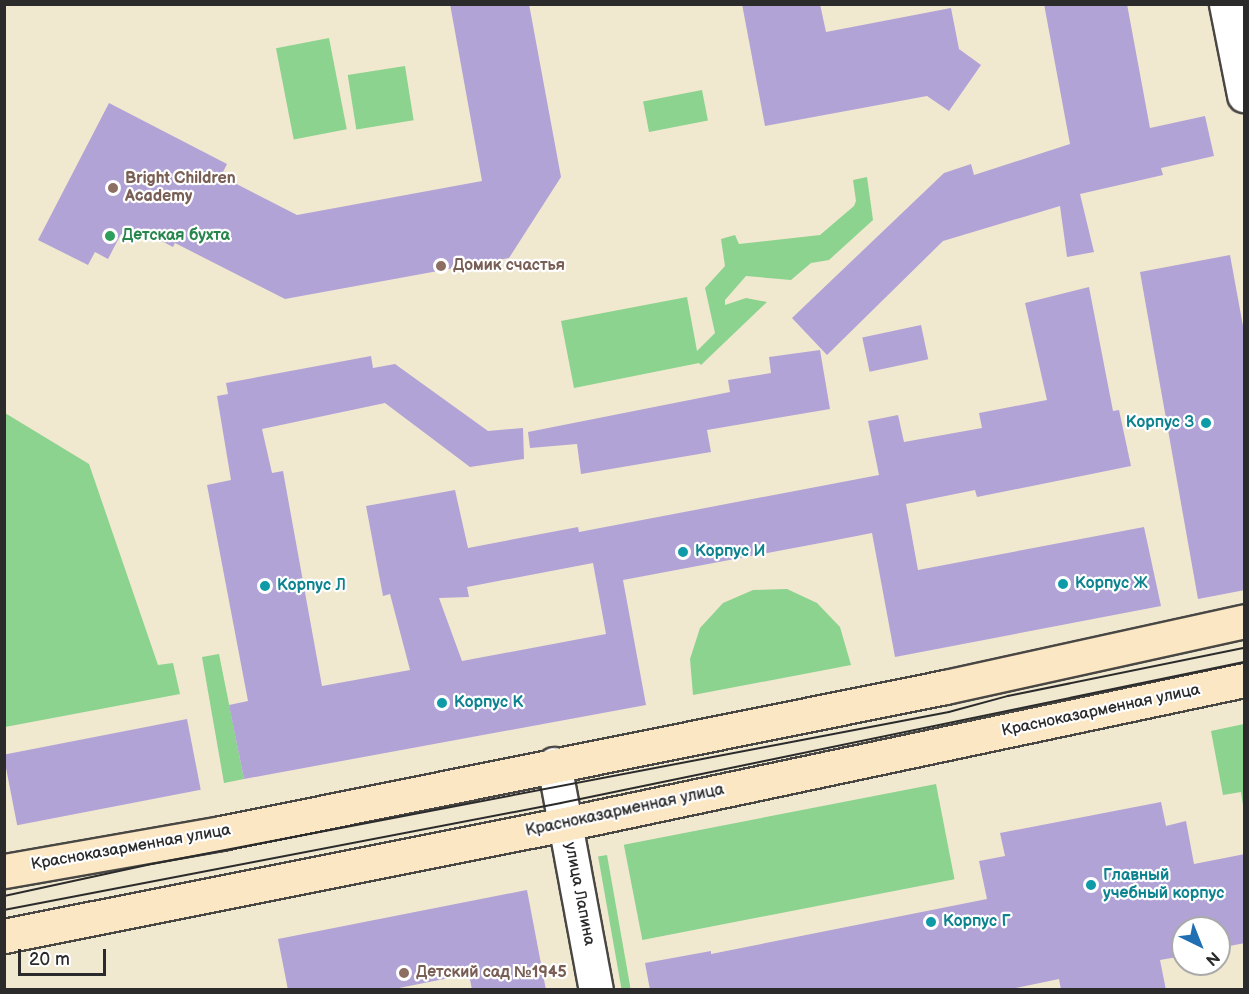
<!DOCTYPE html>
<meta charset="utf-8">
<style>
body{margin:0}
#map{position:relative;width:1249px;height:994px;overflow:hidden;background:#f1e8d0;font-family:"Balsamiq Sans",sans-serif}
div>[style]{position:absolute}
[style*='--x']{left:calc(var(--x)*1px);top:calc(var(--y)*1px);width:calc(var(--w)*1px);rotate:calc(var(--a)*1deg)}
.green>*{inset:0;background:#8bd38e;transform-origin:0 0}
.building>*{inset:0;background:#b2a3d7;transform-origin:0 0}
.roads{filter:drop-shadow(2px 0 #494744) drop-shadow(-2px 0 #494744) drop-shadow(0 2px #494744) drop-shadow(0 -2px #494744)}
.street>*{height:33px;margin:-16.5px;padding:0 16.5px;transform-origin:16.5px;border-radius:16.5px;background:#fff}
.secondary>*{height:33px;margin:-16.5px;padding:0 16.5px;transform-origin:16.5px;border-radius:16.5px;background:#fbe7c3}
.tram>*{height:1.5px;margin:-0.75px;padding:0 0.75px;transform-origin:0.75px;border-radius:0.75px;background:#2b2b2b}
.dots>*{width:16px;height:16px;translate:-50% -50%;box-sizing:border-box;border:3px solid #fff;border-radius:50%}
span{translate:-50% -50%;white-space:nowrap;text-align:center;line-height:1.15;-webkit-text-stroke:4.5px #fff;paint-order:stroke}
.education-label{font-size:16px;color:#785e54;font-weight:700}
.left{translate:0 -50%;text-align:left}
.leisure-label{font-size:16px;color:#27864d;font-weight:700}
.culture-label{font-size:16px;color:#0d838f;font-weight:700}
.right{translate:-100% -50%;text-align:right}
.street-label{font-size:16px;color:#2b2b2b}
.frame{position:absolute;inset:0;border:6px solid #2b2b2b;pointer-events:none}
.north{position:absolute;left:1171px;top:916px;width:60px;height:60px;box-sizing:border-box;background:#fff;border:2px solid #aaa;border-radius:50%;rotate:137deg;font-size:16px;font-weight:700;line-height:24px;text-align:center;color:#2b2b2b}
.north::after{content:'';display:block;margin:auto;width:21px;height:27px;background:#1f6fb2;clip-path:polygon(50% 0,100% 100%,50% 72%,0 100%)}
.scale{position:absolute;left:18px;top:949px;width:88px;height:27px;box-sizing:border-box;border:3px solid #2b2b2b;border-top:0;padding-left:8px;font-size:18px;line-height:21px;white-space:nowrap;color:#2b2b2b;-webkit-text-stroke:4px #fff;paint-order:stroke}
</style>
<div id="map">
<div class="green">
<div style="left:329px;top:38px;width:93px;height:54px;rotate:79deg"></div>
<div style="left:405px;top:66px;width:55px;height:58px;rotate:81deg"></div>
<div style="left:702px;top:90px;width:31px;height:60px;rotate:79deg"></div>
<div style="clip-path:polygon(867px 177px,873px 220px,829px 260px,811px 263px,791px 280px,746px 276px,725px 300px,725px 305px,746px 298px,767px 302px,701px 365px,699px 363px,574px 388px,561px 321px,687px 297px,697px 351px,715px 333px,705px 288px,725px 266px,721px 239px,735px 235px,739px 244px,820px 235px,854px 206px,856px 201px,853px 180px)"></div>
<div style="clip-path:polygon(5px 413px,89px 464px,158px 665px,173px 663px,180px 694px,5px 727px)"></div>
<div style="clip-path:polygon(787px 589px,817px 603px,840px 627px,851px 665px,693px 695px,690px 659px,700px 628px,723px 603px,753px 590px)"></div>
<div style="clip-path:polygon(219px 654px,244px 779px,224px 783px,202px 657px)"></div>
<div style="clip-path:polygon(1244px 724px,1244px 812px,1241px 792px,1223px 795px,1211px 731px)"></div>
<div style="left:936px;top:784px;width:97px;height:318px;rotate:79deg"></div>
<div style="left:607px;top:855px;width:136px;height:9px;rotate:80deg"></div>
</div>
<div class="building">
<div style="clip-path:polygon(450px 4px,529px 4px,561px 177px,509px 258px,285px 299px,175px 243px,173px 247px,150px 235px,147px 241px,136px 235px,133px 240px,121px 234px,108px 259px,95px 252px,88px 265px,38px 240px,109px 103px,227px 164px,221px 176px,297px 215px,482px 181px)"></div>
<div style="clip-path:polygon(742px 4px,820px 4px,826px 32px,951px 8px,959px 49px,981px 65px,949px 111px,927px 96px,765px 126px)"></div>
<div style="clip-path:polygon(1044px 4px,1127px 4px,1150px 128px,1205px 116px,1214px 156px,1161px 168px,1163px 175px,1080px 194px,1094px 252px,1067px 257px,1060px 206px,943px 241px,827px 355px,792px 318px,944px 173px,971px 164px,974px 175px,1070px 144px)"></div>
<div style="clip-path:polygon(1230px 255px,1245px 337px,1245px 590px,1198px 599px,1140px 272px)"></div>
<div style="clip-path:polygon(evenodd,1089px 287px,1113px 411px,1119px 410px,1131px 466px,977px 497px,975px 490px,906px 504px,918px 570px,1144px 527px,1161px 606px,895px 657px,872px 533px,831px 541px,623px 580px,646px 705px,244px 779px,229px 705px,248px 701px,207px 485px,231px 480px,217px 396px,228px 394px,226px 383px,371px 356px,373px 368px,395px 364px,488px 431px,523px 428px,524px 459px,470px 467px,385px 403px,262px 429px,272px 473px,283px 471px,322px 686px,410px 670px,390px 594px,383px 596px,366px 506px,455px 490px,468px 548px,578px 527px,579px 532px,879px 475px,868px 421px,898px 415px,904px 442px,982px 428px,979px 413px,1047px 400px,1025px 303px,1089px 287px,593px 563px,606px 634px,462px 661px,439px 598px,469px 597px,467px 587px,593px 563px)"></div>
<div style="left:921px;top:325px;width:35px;height:60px;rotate:78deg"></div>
<div style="clip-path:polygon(820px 350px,830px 409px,707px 430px,711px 452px,581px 474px,577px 444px,530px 448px,528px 432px,730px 392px,728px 380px,771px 373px,769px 357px)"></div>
<div style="left:187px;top:719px;width:72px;height:187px;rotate:79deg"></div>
<div style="clip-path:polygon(1161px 802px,1166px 826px,1186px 821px,1194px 864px,1245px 854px,1245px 943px,1219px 948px,1219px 928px,1183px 928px,1183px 956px,1160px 960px,1166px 990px,1061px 990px,1059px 979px,1006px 990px,650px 990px,645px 963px,711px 951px,711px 954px,987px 899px,979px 861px,1005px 856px,1000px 833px)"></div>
<div style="clip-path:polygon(527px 890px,546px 990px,472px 990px,469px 974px,389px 990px,288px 990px,278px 939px)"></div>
</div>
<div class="roads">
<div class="street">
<div style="--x:1226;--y:4;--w:93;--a:78.8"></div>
<div style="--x:554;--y:764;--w:230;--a:79.5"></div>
</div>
<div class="secondary">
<div style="--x:4;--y:871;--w:220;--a:-9.9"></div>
<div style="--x:221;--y:833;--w:739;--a:-11.4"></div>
<div style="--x:945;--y:687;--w:306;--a:-12.4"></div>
<div style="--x:4;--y:936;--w:572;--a:-11.29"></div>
<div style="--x:565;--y:824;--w:694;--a:-11.97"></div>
</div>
</div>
<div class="tram">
<div style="--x:4;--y:896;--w:151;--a:-12.2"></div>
<div style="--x:152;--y:864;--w:811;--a:-10.8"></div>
<div style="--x:949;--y:712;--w:61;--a:-15.2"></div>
<div style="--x:1008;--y:696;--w:241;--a:-11.5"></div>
<div style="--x:4;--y:910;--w:567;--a:-10.87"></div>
<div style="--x:561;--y:803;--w:697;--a:-11.66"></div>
</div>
<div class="dots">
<div style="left:113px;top:188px;background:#8d6e63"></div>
<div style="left:110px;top:236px;background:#2e9e5b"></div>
<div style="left:441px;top:266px;background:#8d6e63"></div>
<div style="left:1206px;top:423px;background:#0f9aa8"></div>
<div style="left:683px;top:552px;background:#0f9aa8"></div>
<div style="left:1063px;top:584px;background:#0f9aa8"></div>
<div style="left:265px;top:586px;background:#0f9aa8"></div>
<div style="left:442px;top:703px;background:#0f9aa8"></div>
<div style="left:1091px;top:885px;background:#0f9aa8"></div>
<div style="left:931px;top:922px;background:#0f9aa8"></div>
<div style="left:404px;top:973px;background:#8d6e63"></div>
</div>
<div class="education-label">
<span class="left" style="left:125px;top:188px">Bright Children<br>Academy</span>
<span class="left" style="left:453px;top:266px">Домик счастья</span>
<span class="left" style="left:416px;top:973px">Детский сад №1945</span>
</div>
<div class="leisure-label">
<span class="left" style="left:122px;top:236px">Детская бухта</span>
</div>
<div class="culture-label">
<span class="right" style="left:1194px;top:423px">Корпус З</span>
<span class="left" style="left:695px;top:552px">Корпус И</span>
<span class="left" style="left:1075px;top:584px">Корпус Ж</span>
<span class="left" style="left:277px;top:586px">Корпус Л</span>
<span class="left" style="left:454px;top:703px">Корпус К</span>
<span class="left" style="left:1103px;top:885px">Главный<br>учебный корпус</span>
<span class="left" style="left:943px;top:922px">Корпус Г</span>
</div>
<div class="street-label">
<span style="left:1101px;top:711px;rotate:-12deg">Красноказарменная улица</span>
<span style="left:625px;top:811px;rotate:-12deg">Красноказарменная улица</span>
<span style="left:131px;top:848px;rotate:-10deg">Красноказарменная улица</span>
<span style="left:579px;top:894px;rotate:79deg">улица Лапина</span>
</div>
<div class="frame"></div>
<div class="north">N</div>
<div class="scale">20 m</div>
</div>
